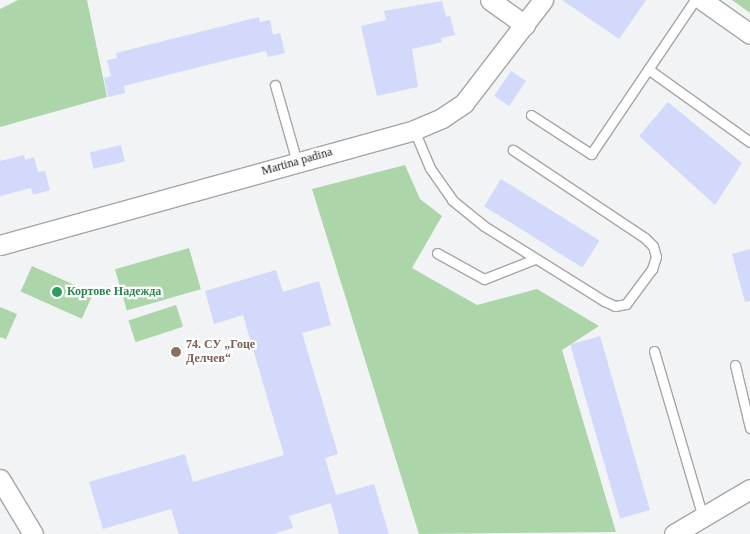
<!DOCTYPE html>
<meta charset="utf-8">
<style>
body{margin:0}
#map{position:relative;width:750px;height:534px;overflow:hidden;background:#f2f3f5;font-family:Georgia,serif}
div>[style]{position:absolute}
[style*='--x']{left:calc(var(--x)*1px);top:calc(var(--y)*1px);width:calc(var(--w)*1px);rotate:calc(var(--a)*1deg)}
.green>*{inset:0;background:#acd6a9;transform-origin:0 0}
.building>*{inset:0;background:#d2d9fb;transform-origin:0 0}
.roads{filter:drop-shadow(1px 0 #a6a6a8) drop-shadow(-1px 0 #a6a6a8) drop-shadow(0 1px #a6a6a8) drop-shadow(0 -1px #a6a6a8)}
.lane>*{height:9px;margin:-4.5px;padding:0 4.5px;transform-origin:4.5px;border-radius:4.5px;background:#fff}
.street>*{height:19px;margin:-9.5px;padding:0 9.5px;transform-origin:9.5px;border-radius:9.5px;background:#fff}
.dots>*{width:14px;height:14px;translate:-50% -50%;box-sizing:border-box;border:2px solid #fff;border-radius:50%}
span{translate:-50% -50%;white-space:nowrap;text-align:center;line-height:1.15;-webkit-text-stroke:4.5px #fff;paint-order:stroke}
.street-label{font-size:12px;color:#19191a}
.leisure-label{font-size:12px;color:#27864d;font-weight:700}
.left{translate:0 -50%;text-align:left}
.education-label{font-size:12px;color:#785e54;font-weight:700}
</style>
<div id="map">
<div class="green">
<div style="clip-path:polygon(18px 0,87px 0,107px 97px,0 127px,0 9px)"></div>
<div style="clip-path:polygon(732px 0,750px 0,750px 13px)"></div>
<div style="clip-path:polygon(405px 165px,420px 199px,442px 216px,412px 268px,477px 305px,537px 289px,599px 326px,562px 350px,616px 532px,419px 534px,312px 189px)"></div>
<div style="left:189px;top:248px;width:43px;height:77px;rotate:74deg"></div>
<div style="left:32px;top:266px;width:67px;height:28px;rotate:24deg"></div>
<div style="left:176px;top:305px;width:23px;height:50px;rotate:72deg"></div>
<div style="clip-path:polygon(0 307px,17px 314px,6px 339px,0 337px)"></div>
</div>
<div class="building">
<div style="clip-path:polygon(562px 0,646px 0,619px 39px)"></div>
<div style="clip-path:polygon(442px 1px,446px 17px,450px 16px,455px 35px,441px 38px,442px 42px,412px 49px,418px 87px,377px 96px,361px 26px,386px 20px,384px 11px)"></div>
<div style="clip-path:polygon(259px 17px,260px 22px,270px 20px,273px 35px,280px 33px,285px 53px,268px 57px,266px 51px,219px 62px,124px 86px,125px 93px,108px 97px,104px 78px,111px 76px,107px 60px,117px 58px,116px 53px)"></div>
<div style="left:511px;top:71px;width:18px;height:30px;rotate:34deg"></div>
<div style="clip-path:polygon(668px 102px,742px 163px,715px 205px,639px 136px)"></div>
<div style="left:121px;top:145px;width:17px;height:32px;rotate:77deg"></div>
<div style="clip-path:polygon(24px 155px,25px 160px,34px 157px,38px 172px,45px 171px,50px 190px,33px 195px,31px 188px,0 196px,0 161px)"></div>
<div style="left:501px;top:179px;width:116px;height:32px;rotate:32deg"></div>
<div style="clip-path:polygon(750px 249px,750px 301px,745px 302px,732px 254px)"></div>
<div style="clip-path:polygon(276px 270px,283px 292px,319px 281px,331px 325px,302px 333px,338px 454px,325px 458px,336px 495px,374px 484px,389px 534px,339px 534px,331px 503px,289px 516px,293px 528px,273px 534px,179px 534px,171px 509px,103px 529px,89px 482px,185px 454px,193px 482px,284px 455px,243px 315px,214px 324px,205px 291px)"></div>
<div style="left:600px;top:336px;width:181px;height:31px;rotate:74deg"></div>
</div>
<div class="roads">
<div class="lane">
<div style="--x:648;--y:69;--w:125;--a:35.6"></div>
<div style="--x:275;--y:85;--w:80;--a:74.1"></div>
<div style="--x:531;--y:115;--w:72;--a:33"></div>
<div style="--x:591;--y:154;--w:186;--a:-56"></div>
<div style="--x:414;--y:130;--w:41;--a:67.2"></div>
<div style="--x:430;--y:168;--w:39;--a:55"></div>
<div style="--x:452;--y:200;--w:41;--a:39.1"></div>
<div style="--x:484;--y:226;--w:142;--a:32"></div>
<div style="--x:604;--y:301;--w:12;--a:24"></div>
<div style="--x:615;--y:306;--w:11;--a:-10"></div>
<div style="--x:626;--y:304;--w:44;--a:-53.4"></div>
<div style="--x:652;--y:269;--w:13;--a:-72"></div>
<div style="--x:656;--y:257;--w:11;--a:-105"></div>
<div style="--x:653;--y:246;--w:11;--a:-135"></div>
<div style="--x:645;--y:238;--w:159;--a:-146.3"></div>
<div style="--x:437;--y:253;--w:54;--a:29"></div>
<div style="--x:484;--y:279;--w:55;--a:-21.4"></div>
<div style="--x:654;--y:351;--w:173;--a:73.6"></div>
<div style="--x:735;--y:365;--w:65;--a:76.6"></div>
</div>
<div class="street">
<div style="--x:490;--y:0;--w:43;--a:35.5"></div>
<div style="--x:702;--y:0;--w:59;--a:35.3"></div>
<div style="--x:0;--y:245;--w:430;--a:-15.5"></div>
<div style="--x:414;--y:130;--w:30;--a:-23"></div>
<div style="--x:442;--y:118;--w:27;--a:-34"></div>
<div style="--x:464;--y:103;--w:130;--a:-52.5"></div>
<div style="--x:0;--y:479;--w:64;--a:59"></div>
<div style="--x:674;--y:534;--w:88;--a:-30.6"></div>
</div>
</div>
<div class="dots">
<div style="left:57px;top:292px;background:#2e9e5b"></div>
<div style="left:176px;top:352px;background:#8d6e63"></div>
</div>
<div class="street-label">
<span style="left:297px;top:162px;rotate:-16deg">Martina padina</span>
</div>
<div class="leisure-label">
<span class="left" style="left:67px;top:292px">Кортове Надежда</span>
</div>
<div class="education-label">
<span class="left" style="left:186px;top:352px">74. СУ „Гоце<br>Делчев“</span>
</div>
</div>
